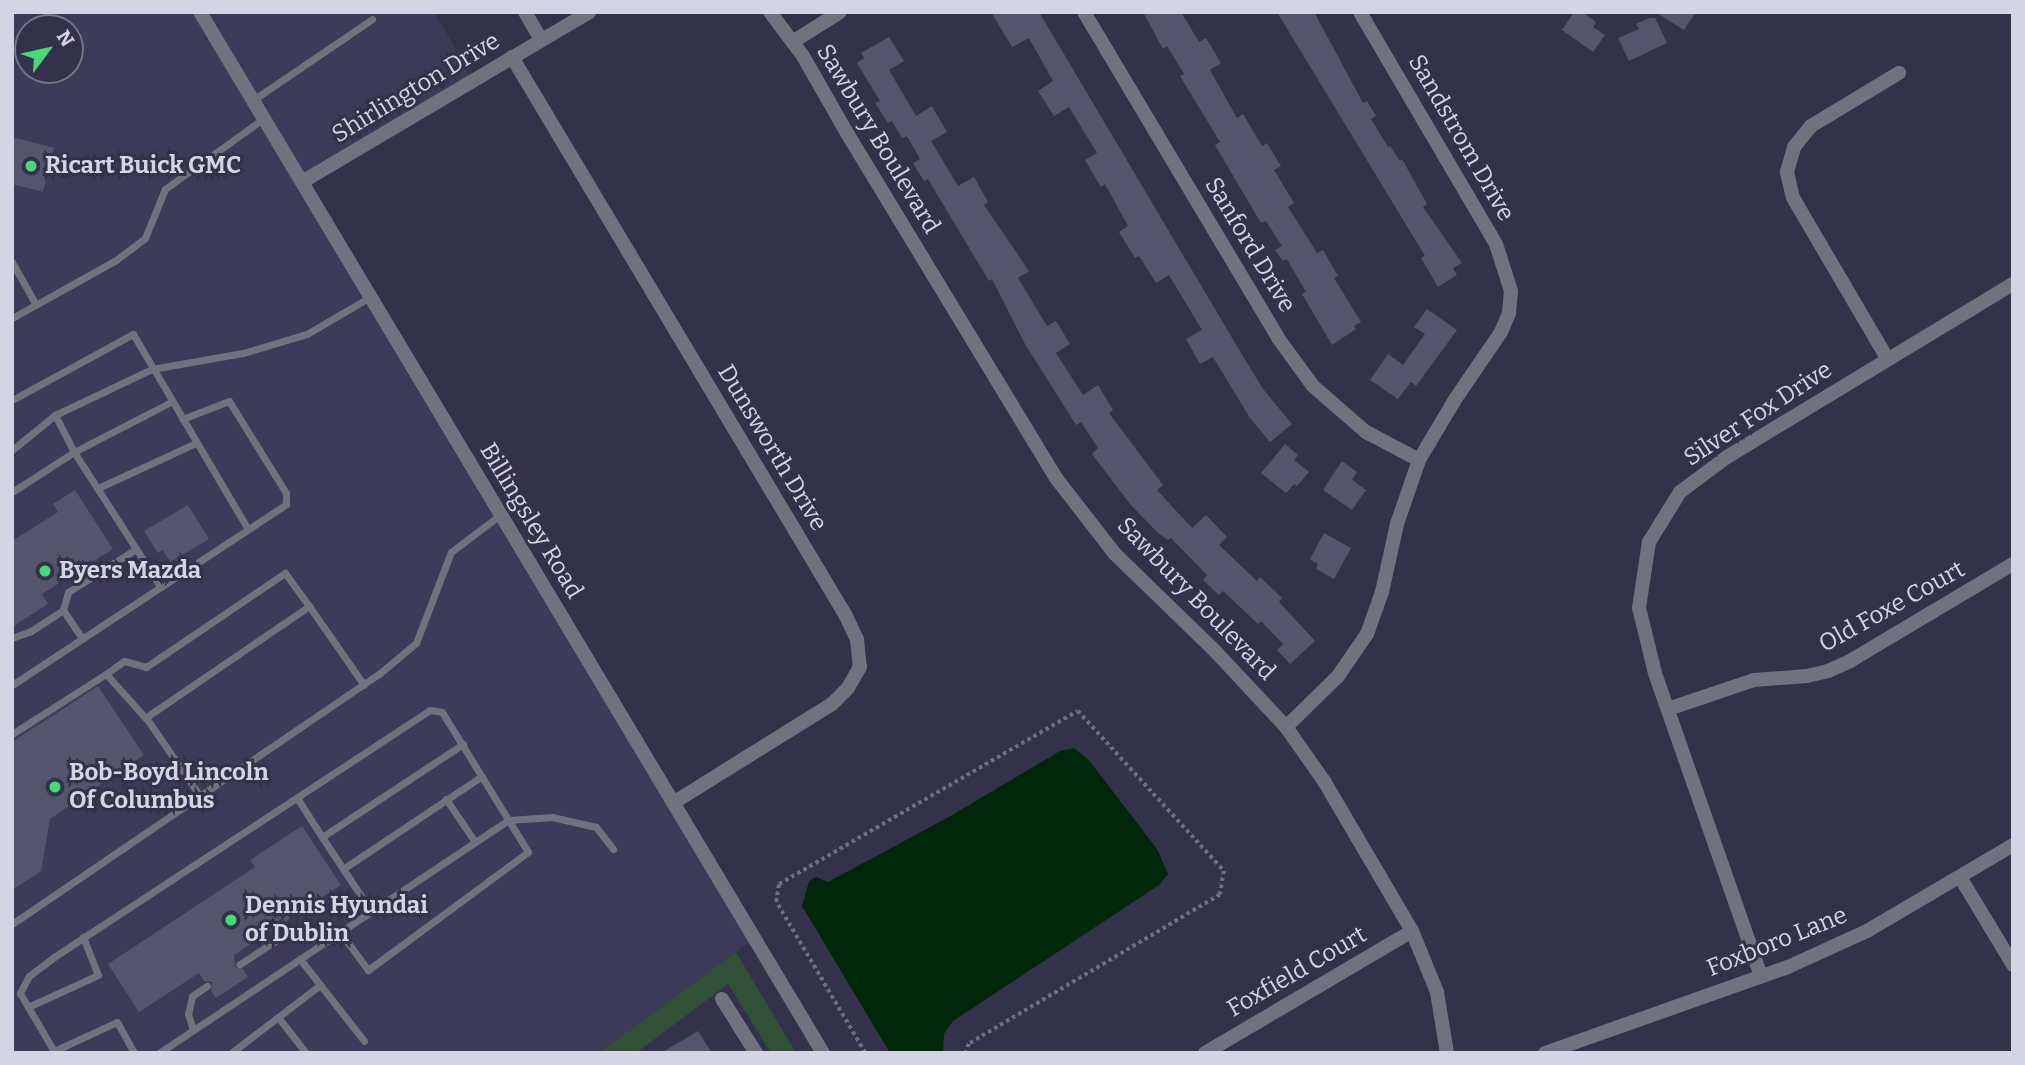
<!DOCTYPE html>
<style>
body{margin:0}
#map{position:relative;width:2025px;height:1065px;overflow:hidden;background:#34324b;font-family:Bitter,serif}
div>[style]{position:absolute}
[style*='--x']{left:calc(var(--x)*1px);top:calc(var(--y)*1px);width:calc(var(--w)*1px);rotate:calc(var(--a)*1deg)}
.built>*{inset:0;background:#3d3a5a}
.green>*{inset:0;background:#315038}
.water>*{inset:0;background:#00260b}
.building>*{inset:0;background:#55546f}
.path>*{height:3.5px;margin-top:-1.75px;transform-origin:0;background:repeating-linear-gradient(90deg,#6f6e84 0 3.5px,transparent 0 7px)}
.service>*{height:7px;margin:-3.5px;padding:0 3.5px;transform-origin:3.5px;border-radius:3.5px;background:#72727f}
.minor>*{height:14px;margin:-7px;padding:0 7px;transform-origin:7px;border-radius:7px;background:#72727f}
.tertiary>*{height:14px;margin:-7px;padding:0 7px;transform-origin:7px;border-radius:7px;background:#72727f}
.dots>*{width:19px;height:19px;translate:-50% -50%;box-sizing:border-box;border:4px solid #34324b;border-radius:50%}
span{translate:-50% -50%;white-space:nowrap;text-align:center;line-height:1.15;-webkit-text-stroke:6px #34324b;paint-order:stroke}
.street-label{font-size:24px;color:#d4d4e4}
.poi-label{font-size:24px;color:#d4d4e4;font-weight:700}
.left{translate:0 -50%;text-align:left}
.frame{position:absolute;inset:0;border:14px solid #d4d4e4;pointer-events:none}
.north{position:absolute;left:14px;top:14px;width:70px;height:70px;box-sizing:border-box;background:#34324b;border:2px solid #747388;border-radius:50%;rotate:57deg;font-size:19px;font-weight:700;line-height:28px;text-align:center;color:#d4d4e4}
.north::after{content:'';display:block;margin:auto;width:24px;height:32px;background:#49d778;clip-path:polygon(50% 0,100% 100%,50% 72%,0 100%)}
</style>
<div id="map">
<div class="built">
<div style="clip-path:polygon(evenodd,12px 12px,434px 12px,474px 79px,302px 182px,755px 938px,599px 1053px,12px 1053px,12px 12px,28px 28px,70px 28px,70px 70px,28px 70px,28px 28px)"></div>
</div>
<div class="green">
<div style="clip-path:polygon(736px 952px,796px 1053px,771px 1053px,728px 984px,636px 1053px,599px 1053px)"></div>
</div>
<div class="water">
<div style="clip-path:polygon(1074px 748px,1088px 759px,1157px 849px,1168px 874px,1159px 885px,953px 1021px,944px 1034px,943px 1053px,890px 1053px,802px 906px,809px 881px,816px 877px,828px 882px,947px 818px,1060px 751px)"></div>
</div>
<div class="building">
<div style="clip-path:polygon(991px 12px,1039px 12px,1244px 358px,1263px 389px,1292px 424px,1270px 442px,1250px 418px,1213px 357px,1200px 364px,1186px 339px,1202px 330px,1169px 275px,1156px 283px,1139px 256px,1135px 258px,1119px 232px,1128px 226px,1105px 184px,1101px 187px,1085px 160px,1097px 153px,1069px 107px,1054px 116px,1038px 91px,1053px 81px,1029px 38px,1012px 47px)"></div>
<div style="clip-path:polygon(1143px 12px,1181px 12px,1199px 42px,1206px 38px,1221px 63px,1210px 70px,1237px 118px,1243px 114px,1262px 146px,1267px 143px,1281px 166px,1274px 170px,1294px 203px,1288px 207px,1317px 253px,1323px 250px,1338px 276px,1334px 278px,1361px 322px,1354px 326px,1356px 329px,1332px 345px,1302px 294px,1306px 292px,1287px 259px,1283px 261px,1275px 250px,1282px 246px,1266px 221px,1261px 223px,1215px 145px,1220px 142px,1180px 76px,1184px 74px,1167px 46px,1163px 49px)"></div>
<div style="clip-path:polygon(1277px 12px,1314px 12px,1363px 103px,1367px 101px,1376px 116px,1371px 119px,1388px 147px,1390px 146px,1400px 161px,1402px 159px,1427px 204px,1423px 207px,1462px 263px,1453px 268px,1457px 275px,1438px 287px,1421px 258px,1425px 256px)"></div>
<div style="clip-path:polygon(1574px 12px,1582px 12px,1596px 22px,1593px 27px,1605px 35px,1593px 52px,1562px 30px)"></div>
<div style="clip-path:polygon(1655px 12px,1696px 12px,1684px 30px)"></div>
<div style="clip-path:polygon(1649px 18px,1655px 18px,1667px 43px,1629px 61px,1618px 38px,1639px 29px,1636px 24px)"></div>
<div style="clip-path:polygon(889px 37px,904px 61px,889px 70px,916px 116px,932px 106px,947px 132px,931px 141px,958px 186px,974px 177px,988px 202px,984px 205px,1029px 271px,1018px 278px,1047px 326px,1056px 321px,1070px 344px,1056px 353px,1083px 395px,1098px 385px,1113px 410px,1109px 413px,1163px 485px,1157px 490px,1192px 528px,1206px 515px,1227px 537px,1219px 545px,1257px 581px,1260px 577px,1282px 598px,1279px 602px,1315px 641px,1290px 664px,1277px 650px,1283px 644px,1261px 621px,1258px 624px,1223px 591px,1219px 595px,1203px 580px,1207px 575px,1171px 538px,1168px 540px,1158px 533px,1130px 504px,1092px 454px,1098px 448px,1081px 422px,1076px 425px,1025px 344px,992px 279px,989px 281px,928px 179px,924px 181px,913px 163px,920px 159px,907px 136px,902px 138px,892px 121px,888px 123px,875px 103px,880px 101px,857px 63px,864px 58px,861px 53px)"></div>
<div style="clip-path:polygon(12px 137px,54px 148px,43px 192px,12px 184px)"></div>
<div style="clip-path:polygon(1427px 309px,1457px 330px,1416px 386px,1411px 382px,1398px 399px,1370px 380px,1388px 354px,1403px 365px,1425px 334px,1414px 327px)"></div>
<div style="clip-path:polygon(1285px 444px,1298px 455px,1294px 460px,1309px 472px,1297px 486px,1294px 484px,1286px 493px,1261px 473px)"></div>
<div style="clip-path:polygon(1342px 461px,1357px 472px,1352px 480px,1366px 490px,1352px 510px,1323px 490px)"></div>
<div style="clip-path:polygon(75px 490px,113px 549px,42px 594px,48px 604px,12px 627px,12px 541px,58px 512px,53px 504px)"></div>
<div style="clip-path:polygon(188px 505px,209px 539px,170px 562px,163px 550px,158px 553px,144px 531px)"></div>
<div style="clip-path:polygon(1324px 533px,1351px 548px,1334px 579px,1316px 569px,1318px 564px,1310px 559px)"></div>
<div style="clip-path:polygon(98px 686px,144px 755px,50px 819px,41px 871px,12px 890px,12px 742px)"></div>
<div style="clip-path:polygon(302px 826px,341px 885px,234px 955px,235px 967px,243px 969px,248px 977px,216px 998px,211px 991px,212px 982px,204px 981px,199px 973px,139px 1012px,108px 964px,255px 867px,250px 860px)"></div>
<div style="clip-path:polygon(698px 1031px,712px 1053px,661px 1053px)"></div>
</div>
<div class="path">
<div style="--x:865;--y:1053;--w:175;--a:-120.5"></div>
<div style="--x:776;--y:902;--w:18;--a:-81"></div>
<div style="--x:779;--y:884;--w:345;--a:-30.1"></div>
<div style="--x:1078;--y:711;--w:217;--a:47.6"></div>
<div style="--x:1224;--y:871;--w:24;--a:99"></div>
<div style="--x:1220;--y:895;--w:292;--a:149.3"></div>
<div style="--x:969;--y:1044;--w:9;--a:108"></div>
</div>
<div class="service">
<div style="--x:253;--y:100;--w:144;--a:-34.2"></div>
<div style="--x:12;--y:262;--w:49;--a:60.8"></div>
<div style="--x:12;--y:318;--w:119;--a:-29.1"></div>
<div style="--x:116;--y:260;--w:36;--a:-37"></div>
<div style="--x:145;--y:238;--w:53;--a:-67.8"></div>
<div style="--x:165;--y:189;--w:122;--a:-35.6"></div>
<div style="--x:12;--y:400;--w:138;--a:-28.6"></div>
<div style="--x:133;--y:334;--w:226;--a:59.5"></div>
<div style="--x:12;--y:450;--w:55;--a:-39.1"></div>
<div style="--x:55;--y:415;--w:107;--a:-25.4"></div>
<div style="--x:152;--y:369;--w:92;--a:-10"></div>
<div style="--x:243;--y:353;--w:67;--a:-16.5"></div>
<div style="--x:307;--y:334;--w:73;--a:-30.4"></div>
<div style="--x:98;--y:488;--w:108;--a:-24.7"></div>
<div style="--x:12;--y:492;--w:74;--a:-32.8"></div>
<div style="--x:74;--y:452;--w:42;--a:-117.2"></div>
<div style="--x:160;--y:586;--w:159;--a:-122.7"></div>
<div style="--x:74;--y:452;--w:109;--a:-27.3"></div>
<div style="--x:63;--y:610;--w:34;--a:56"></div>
<div style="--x:12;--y:638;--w:20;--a:-20"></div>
<div style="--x:31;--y:631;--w:38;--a:-33"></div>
<div style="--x:63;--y:610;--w:19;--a:-74"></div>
<div style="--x:68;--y:592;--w:80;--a:-32.3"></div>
<div style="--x:106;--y:674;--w:22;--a:-36"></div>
<div style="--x:124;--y:661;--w:23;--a:15"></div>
<div style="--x:146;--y:667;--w:168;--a:-34.1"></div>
<div style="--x:285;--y:573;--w:41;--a:54"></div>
<div style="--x:12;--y:685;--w:328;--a:-33.4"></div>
<div style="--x:286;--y:504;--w:11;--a:-90"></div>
<div style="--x:286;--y:493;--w:108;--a:-121.8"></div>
<div style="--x:229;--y:401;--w:50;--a:159"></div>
<div style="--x:145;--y:718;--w:199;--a:-34.3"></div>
<div style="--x:309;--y:606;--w:96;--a:55.2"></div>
<div style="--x:12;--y:734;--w:112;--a:-32.6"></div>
<div style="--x:106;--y:674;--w:64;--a:48.1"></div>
<div style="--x:149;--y:722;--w:90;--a:55.4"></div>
<div style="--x:297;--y:798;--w:46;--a:57.3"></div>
<div style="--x:322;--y:837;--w:169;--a:-33.4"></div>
<div style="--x:446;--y:799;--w:52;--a:56"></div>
<div style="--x:322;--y:837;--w:89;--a:56.5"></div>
<div style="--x:343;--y:869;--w:167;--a:-33.8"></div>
<div style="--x:12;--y:924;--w:444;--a:-34.3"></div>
<div style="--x:379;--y:674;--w:48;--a:-40"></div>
<div style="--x:416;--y:643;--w:97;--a:-69"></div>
<div style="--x:451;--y:552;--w:61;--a:-37.1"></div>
<div style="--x:300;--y:959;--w:104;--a:52"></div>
<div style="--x:28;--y:1007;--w:77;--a:-24.6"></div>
<div style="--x:98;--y:975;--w:41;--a:-111.5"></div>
<div style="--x:278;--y:1017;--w:46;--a:52.1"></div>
<div style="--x:193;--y:1030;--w:17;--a:-107"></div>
<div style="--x:188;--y:1014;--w:18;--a:-77"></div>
<div style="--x:192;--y:996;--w:18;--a:-34"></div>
<div style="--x:54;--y:1051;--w:69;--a:-24.7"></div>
<div style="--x:117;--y:1022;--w:35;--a:61"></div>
<div style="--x:55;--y:1053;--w:69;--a:-120.3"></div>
<div style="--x:20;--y:993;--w:19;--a:-62"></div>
<div style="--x:29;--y:976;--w:31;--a:-37"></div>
<div style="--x:54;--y:957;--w:450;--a:-33.3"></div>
<div style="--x:430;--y:710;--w:12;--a:9"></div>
<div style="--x:442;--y:712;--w:164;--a:58.4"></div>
<div style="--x:528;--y:852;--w:199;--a:143.6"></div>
<div style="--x:368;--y:970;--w:47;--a:-126.4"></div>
<div style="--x:340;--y:932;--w:51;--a:180"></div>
<div style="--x:289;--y:932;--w:59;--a:146.9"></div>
<div style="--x:159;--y:1053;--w:420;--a:-33.7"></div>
<div style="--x:509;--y:820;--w:43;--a:-4"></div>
<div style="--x:552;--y:817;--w:45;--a:12.8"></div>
<div style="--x:596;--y:827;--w:28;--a:52"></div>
<div style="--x:231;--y:1053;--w:112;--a:-37.4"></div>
</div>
<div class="minor">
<div style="--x:525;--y:12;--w:32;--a:60"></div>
<div style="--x:770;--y:12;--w:55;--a:53.1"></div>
<div style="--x:803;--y:56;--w:89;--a:60.3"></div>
<div style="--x:847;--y:133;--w:403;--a:58.8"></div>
<div style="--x:1056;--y:478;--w:96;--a:52.2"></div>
<div style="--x:1115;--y:554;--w:139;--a:44.1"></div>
<div style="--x:1215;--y:651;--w:104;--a:46.9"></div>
<div style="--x:1286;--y:727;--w:66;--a:54.9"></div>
<div style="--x:1324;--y:781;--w:174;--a:59.6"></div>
<div style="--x:1412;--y:931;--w:66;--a:67.7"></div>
<div style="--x:1437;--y:992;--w:62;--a:80.7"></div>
<div style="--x:1084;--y:12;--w:379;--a:59.2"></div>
<div style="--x:1278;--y:338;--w:59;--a:53.9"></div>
<div style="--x:1313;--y:386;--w:70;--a:41"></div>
<div style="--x:1366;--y:432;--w:60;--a:27.8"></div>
<div style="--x:794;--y:41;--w:54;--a:-32.2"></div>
<div style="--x:512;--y:57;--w:651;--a:59.14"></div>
<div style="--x:846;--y:616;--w:26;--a:65"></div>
<div style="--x:857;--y:640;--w:27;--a:84"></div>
<div style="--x:860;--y:667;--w:24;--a:120"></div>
<div style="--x:848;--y:688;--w:23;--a:135"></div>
<div style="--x:832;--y:704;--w:187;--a:148.1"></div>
<div style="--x:302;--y:182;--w:334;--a:-30.6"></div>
<div style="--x:1887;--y:358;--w:186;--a:-120.4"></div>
<div style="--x:1793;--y:198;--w:27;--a:-103"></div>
<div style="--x:1787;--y:172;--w:26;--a:-74"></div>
<div style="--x:1794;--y:147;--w:27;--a:-51"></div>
<div style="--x:1811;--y:126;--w:103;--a:-31.1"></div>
<div style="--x:1668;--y:709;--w:91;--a:-18.6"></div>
<div style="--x:1754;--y:680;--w:53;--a:-4.3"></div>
<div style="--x:1807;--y:676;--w:22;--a:-13"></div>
<div style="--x:1828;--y:671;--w:24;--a:-24"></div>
<div style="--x:1850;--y:661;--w:190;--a:-30.8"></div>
<div style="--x:1286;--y:727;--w:73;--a:-44.4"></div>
<div style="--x:1338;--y:676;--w:51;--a:-55.4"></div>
<div style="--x:1367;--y:634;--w:45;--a:-70.3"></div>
<div style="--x:1382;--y:592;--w:70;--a:-77.6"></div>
<div style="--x:1397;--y:524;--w:68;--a:-71"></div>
<div style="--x:1419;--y:460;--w:72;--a:-59.2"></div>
<div style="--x:1456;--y:398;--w:80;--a:-55.7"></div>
<div style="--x:1501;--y:332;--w:21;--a:-67"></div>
<div style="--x:1509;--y:313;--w:22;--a:-85"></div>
<div style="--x:1511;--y:291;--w:49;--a:-107.7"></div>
<div style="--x:1496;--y:244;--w:269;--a:-120.4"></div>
<div style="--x:1960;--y:877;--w:103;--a:58.9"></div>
<div style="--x:1761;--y:976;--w:321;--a:-109.3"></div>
<div style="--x:1655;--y:673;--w:67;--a:-103.8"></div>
<div style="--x:1639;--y:608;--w:67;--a:-81.4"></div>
<div style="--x:1649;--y:542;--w:59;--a:-58.2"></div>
<div style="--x:1680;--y:492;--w:59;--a:-36.7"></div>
<div style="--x:1727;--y:457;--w:334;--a:-31.2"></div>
<div style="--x:722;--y:999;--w:64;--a:57.8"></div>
<div style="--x:1205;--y:1053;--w:240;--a:-30.5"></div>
<div style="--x:1545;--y:1053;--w:258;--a:-19.5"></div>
<div style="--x:1788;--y:967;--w:87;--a:-24.5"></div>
<div style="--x:1867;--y:931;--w:169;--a:-30.5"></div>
</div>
<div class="tertiary">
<div style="--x:200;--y:12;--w:1213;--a:59.1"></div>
</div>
<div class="dots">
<div style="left:31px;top:166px;background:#49d778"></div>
<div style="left:45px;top:571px;background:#49d778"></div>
<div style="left:55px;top:787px;background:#49d778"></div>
<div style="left:231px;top:920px;background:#49d778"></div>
</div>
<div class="street-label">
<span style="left:416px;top:88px;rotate:-31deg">Shirlington Drive</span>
<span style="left:1461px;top:138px;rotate:60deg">Sandstrom Drive</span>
<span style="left:878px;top:139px;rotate:59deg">Sawbury Boulevard</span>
<span style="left:1250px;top:245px;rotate:59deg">Sanford Drive</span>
<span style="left:1758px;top:414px;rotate:-33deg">Silver Fox Drive</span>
<span style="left:772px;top:448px;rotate:59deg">Dunsworth Drive</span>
<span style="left:531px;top:521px;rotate:59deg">Billingsley Road</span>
<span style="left:1196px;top:599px;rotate:46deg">Sawbury Boulevard</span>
<span style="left:1892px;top:607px;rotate:-29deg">Old Foxe Court</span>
<span style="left:1777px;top:942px;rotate:-22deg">Foxboro Lane</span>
<span style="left:1297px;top:972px;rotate:-30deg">Foxfield Court</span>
</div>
<div class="poi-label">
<span class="left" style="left:45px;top:166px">Ricart Buick GMC</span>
<span class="left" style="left:59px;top:571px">Byers Mazda</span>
<span class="left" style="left:69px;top:787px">Bob-Boyd Lincoln<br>Of Columbus</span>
<span class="left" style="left:245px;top:920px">Dennis Hyundai<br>of Dublin</span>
</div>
<div class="frame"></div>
<div class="north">N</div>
</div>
